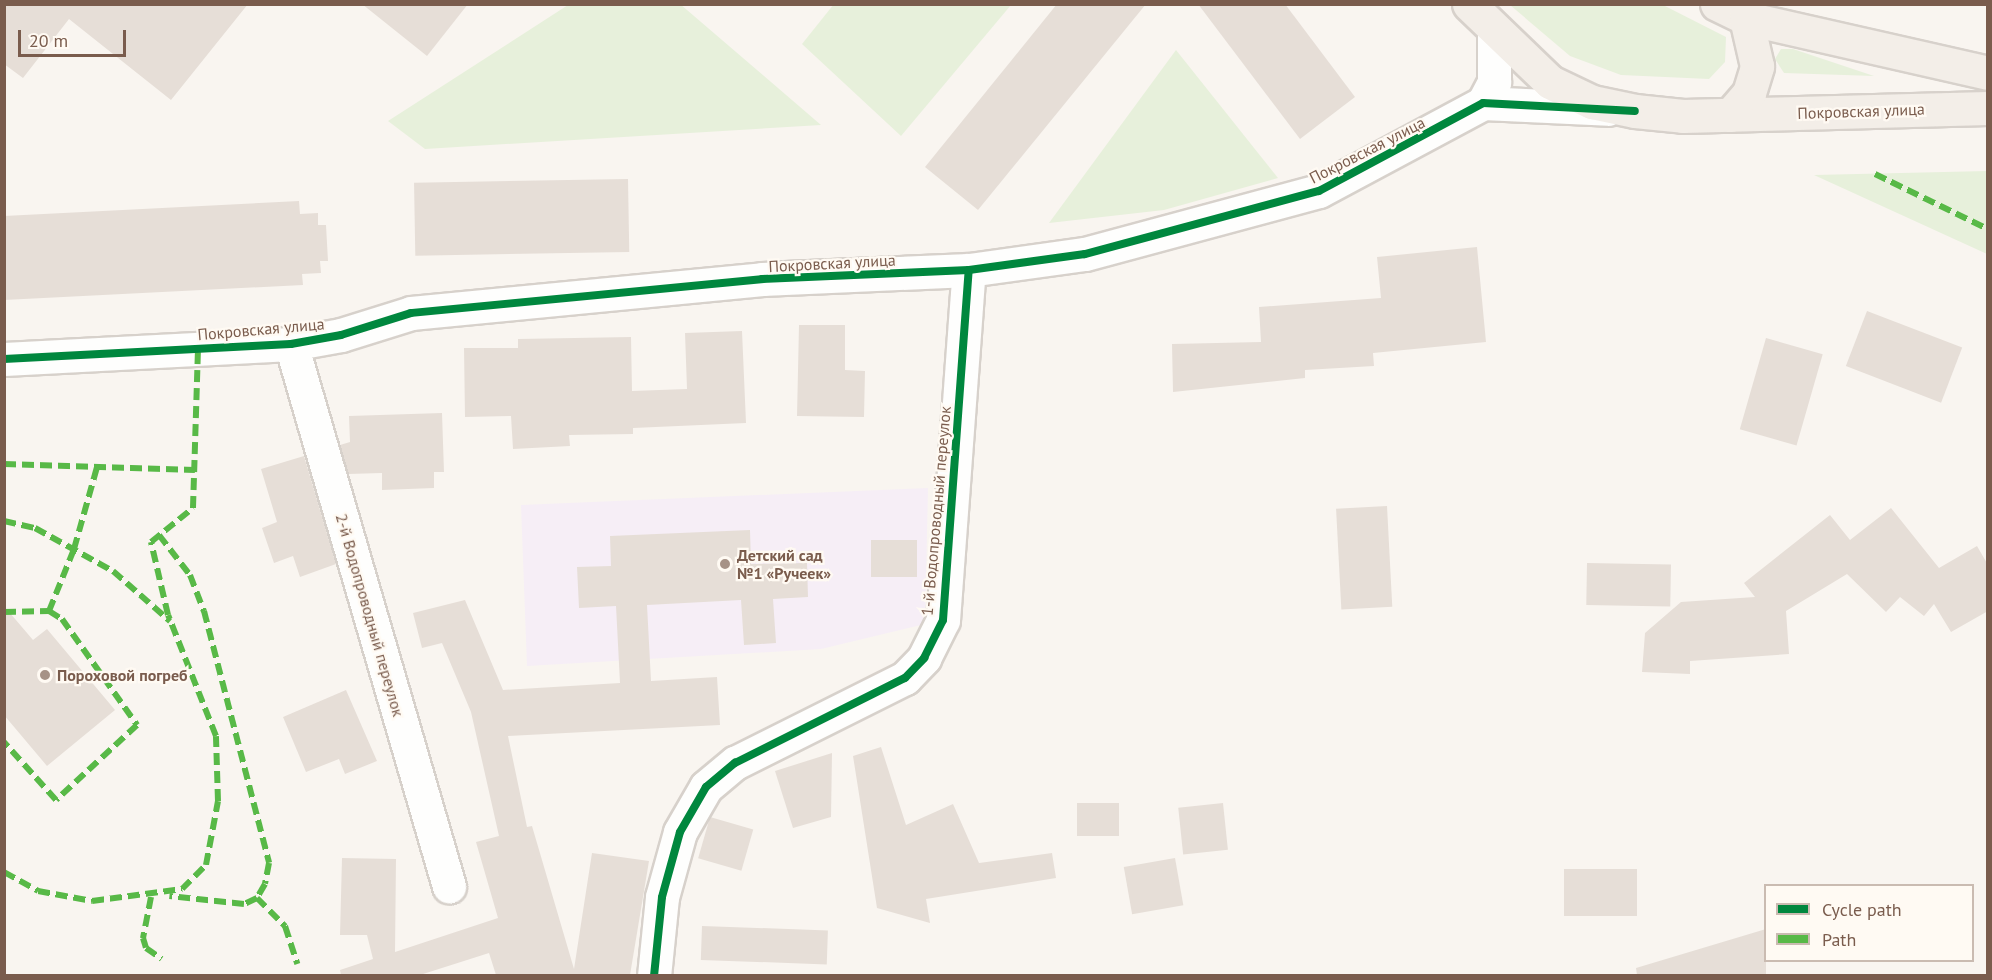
<!DOCTYPE html>
<meta charset="utf-8">
<style>
body{margin:0}
#map{position:relative;width:1992px;height:980px;overflow:hidden;background:#f9f5f0;font-family:"PT Sans",sans-serif}
div>[style]{position:absolute}
[style*='--x']{left:calc(var(--x)*1px);top:calc(var(--y)*1px);width:calc(var(--w)*1px);rotate:calc(var(--a)*1deg)}
.education>*{inset:0;background:#f6eef6}
.green>*{inset:0;background:#e7f0db}
.building>*{inset:0;background:#e6ded7;transform-origin:0 0}
.roads{filter:drop-shadow(2px 0 #d7d1cb) drop-shadow(-2px 0 #d7d1cb) drop-shadow(0 2px #d7d1cb) drop-shadow(0 -2px #d7d1cb)}
.minor>*{height:33px;margin:-16.5px;padding:0 16.5px;transform-origin:16.5px;border-radius:16.5px;background:#fefefd}
.major>*{height:33px;margin:-16.5px;padding:0 16.5px;transform-origin:16.5px;border-radius:16.5px;background:#f3eee8}
.quiet>*{height:6px;margin-top:-3px;transform-origin:0;background:repeating-linear-gradient(90deg,#58b947 0 12px,transparent 0 18px)}
.cycleway>*{height:8px;margin:-4px;padding:0 4px;transform-origin:4px;border-radius:4px;background:#00873e}
.dots>*{width:16px;height:16px;translate:-50% -50%;box-sizing:border-box;border:3px solid #fffaf3;border-radius:50%}
span{translate:-50% -50%;white-space:nowrap;text-align:center;line-height:1.15;-webkit-text-stroke:4.5px #fffaf3;paint-order:stroke}
.street-label{font-size:16px;color:#7a5c4d}
.poi-label{font-size:16px;color:#7a5c4d;font-weight:700}
.left{translate:0 -50%;text-align:left}
.frame{position:absolute;inset:0;border:6px solid #7a5c4d;pointer-events:none}
.legend{position:absolute;left:1764px;top:884px;width:210px;height:78px;box-sizing:border-box;background:#fffaf3;border:2px solid #cabbb1;margin:0;padding:8px 10px;list-style:none;font-size:18px;color:#7a5c4d}
.legend li{display:flex;align-items:center;gap:12px;height:30px}
.legend b{width:30px;border:2px solid #cabbb1}
.scale{position:absolute;left:18px;top:30px;width:108px;height:27px;box-sizing:border-box;border:3px solid #7a5c4d;border-top:0;padding-left:8px;font-size:18px;line-height:21px;white-space:nowrap;color:#7a5c4d;-webkit-text-stroke:4px #fffaf3;paint-order:stroke}
</style>
<div id="map">
<div class="education">
<div style="clip-path:polygon(928px 488px,925px 624px,821px 649px,527px 666px,521px 505px)"></div>
</div>
<div class="green">
<div style="clip-path:polygon(680px 4px,821px 125px,425px 149px,388px 121px,568px 5px)"></div>
<div style="clip-path:polygon(834px 4px,1011px 4px,1011px 5px,901px 136px,802px 44px)"></div>
<div style="clip-path:polygon(1510px 5px,1663px 5px,1726px 37px,1725px 62px,1709px 79px,1621px 75px,1570px 56px)"></div>
<div style="clip-path:polygon(1781px 49px,1793px 49px,1874px 76px,1784px 73px,1775px 59px)"></div>
<div style="clip-path:polygon(1176px 50px,1278px 178px,1164px 210px,1049px 223px)"></div>
<div style="clip-path:polygon(1987px 171px,1987px 254px,1814px 175px)"></div>
</div>
<div class="building">
<div style="clip-path:polygon(4px 4px,248px 4px,171px 100px,69px 19px,23px 78px,4px 64px)"></div>
<div style="clip-path:polygon(362px 4px,468px 4px,427px 56px)"></div>
<div style="clip-path:polygon(1057px 4px,1146px 4px,978px 210px,925px 167px)"></div>
<div style="clip-path:polygon(1198px 4px,1285px 4px,1355px 97px,1300px 139px)"></div>
<div style="left:628px;top:179px;width:73px;height:214px;rotate:89deg"></div>
<div style="clip-path:polygon(299px 201px,300px 214px,318px 213px,318px 225px,326px 225px,328px 261px,320px 261px,321px 273px,302px 274px,303px 285px,4px 300px,4px 216px)"></div>
<div style="clip-path:polygon(1477px 247px,1486px 342px,1373px 353px,1374px 366px,1305px 370px,1305px 378px,1173px 392px,1172px 344px,1261px 342px,1259px 307px,1381px 298px,1377px 257px)"></div>
<div style="left:1867px;top:311px;width:102px;height:59px;rotate:21deg"></div>
<div style="clip-path:polygon(799px 325px,845px 325px,845px 370px,865px 371px,864px 417px,797px 416px)"></div>
<div style="clip-path:polygon(742px 331px,746px 423px,633px 428px,633px 434px,569px 435px,570px 446px,513px 449px,511px 416px,465px 417px,464px 348px,518px 348px,518px 339px,631px 337px,632px 391px,687px 389px,685px 333px)"></div>
<div style="left:1766px;top:338px;width:59px;height:95px;rotate:16deg"></div>
<div style="clip-path:polygon(442px 413px,444px 472px,434px 472px,434px 488px,382px 490px,382px 473px,348px 474px,340px 445px,350px 442px,349px 416px)"></div>
<div style="clip-path:polygon(304px 456px,336px 564px,300px 577px,293px 556px,274px 563px,262px 528px,277px 522px,261px 469px)"></div>
<div style="left:1387px;top:506px;width:101px;height:51px;rotate:87deg"></div>
<div style="clip-path:polygon(1891px 508px,1939px 568px,1977px 546px,1988px 565px,1988px 611px,1951px 632px,1934px 604px,1924px 616px,1900px 597px,1886px 612px,1847px 574px,1786px 611px,1789px 654px,1690px 661px,1690px 674px,1642px 672px,1645px 633px,1681px 602px,1755px 597px,1744px 583px,1830px 515px,1850px 540px)"></div>
<div style="clip-path:polygon(750px 530px,751px 564px,807px 563px,808px 597px,773px 599px,776px 643px,744px 645px,741px 600px,647px 605px,651px 681px,717px 677px,720px 725px,508px 736px,527px 827px,532px 826px,574px 969px,592px 853px,649px 861px,630px 975px,496px 975px,489px 953px,420px 975px,341px 975px,340px 970px,373px 959px,367px 935px,340px 935px,342px 858px,396px 859px,395px 952px,498px 918px,476px 842px,499px 836px,471px 712px,442px 643px,422px 648px,413px 613px,465px 600px,503px 690px,620px 683px,616px 606px,579px 608px,577px 567px,611px 566px,610px 536px)"></div>
<div style="left:917px;top:540px;width:37px;height:46px;rotate:90deg"></div>
<div style="left:1587px;top:563px;width:84px;height:42px;rotate:1deg"></div>
<div style="clip-path:polygon(4px 606px,33px 640px,47px 629px,115px 710px,47px 766px,4px 715px)"></div>
<div style="clip-path:polygon(346px 690px,377px 761px,345px 774px,339px 759px,306px 772px,283px 717px)"></div>
<div style="clip-path:polygon(881px 747px,906px 825px,953px 804px,979px 863px,1052px 853px,1056px 878px,926px 899px,930px 923px,877px 908px,853px 756px)"></div>
<div style="clip-path:polygon(832px 753px,831px 817px,793px 828px,775px 771px)"></div>
<div style="left:1077px;top:803px;width:42px;height:33px"></div>
<div style="left:1223px;top:803px;width:47px;height:45px;rotate:84deg"></div>
<div style="left:710px;top:817px;width:45px;height:43px;rotate:16deg"></div>
<div style="left:1175px;top:858px;width:48px;height:52px;rotate:80deg"></div>
<div style="left:1564px;top:869px;width:73px;height:47px"></div>
<div style="left:702px;top:926px;width:126px;height:34px;rotate:2deg"></div>
<div style="clip-path:polygon(1766px 929px,1766px 975px,1637px 975px,1636px 968px)"></div>
</div>
<div class="roads">
<div class="minor">
<div style="--x:1483;--y:103;--w:24;--a:-62"></div>
<div style="--x:1494;--y:82;--w:48;--a:-90"></div>
<div style="--x:291;--y:344;--w:565;--a:73.75"></div>
<div style="--x:4;--y:359;--w:287;--a:-3"></div>
<div style="--x:291;--y:344;--w:51;--a:-10.2"></div>
<div style="--x:341;--y:335;--w:73;--a:-17.4"></div>
<div style="--x:411;--y:313;--w:353;--a:-5.5"></div>
<div style="--x:762;--y:279;--w:207;--a:-2.5"></div>
<div style="--x:969;--y:270;--w:117;--a:-7.9"></div>
<div style="--x:1085;--y:254;--w:242;--a:-15.1"></div>
<div style="--x:1319;--y:191;--w:186;--a:-28.2"></div>
<div style="--x:1483;--y:103;--w:125;--a:2.7"></div>
<div style="--x:654;--y:976;--w:79;--a:-84.2"></div>
<div style="--x:662;--y:897;--w:67;--a:-74.5"></div>
<div style="--x:680;--y:832;--w:52;--a:-60"></div>
<div style="--x:706;--y:787;--w:38;--a:-40"></div>
<div style="--x:735;--y:763;--w:190;--a:-26.6"></div>
<div style="--x:905;--y:678;--w:28;--a:-46"></div>
<div style="--x:924;--y:658;--w:42;--a:-63.4"></div>
<div style="--x:943;--y:620;--w:351;--a:-85.8"></div>
</div>
<div class="major">
<div style="--x:1469;--y:4;--w:112;--a:43.9"></div>
<div style="--x:1550;--y:82;--w:47;--a:25.5"></div>
<div style="--x:1592;--y:102;--w:44;--a:11.8"></div>
<div style="--x:1635;--y:111;--w:48;--a:5.9"></div>
<div style="--x:1683;--y:116;--w:305;--a:-1.5"></div>
<div style="--x:1717;--y:4;--w:32;--a:26"></div>
<div style="--x:1746;--y:18;--w:248;--a:12.8"></div>
<div style="--x:1730;--y:115;--w:29;--a:-49"></div>
<div style="--x:1749;--y:93;--w:28;--a:-73"></div>
<div style="--x:1757;--y:66;--w:49;--a:-102.9"></div>
</div>
</div>
<div class="quiet">
<div style="--x:1875;--y:174;--w:126;--a:26"></div>
<div style="--x:4;--y:464;--w:191;--a:1.8"></div>
<div style="--x:4;--y:521;--w:32;--a:13"></div>
<div style="--x:35;--y:528;--w:89;--a:28.9"></div>
<div style="--x:113;--y:571;--w:76;--a:41.3"></div>
<div style="--x:159;--y:535;--w:51;--a:52.2"></div>
<div style="--x:190;--y:575;--w:39;--a:69"></div>
<div style="--x:204;--y:611;--w:260;--a:75.5"></div>
<div style="--x:269;--y:863;--w:21;--a:101"></div>
<div style="--x:265;--y:884;--w:16;--a:120"></div>
<div style="--x:257;--y:898;--w:14;--a:155"></div>
<div style="--x:244;--y:904;--w:75;--a:-173.9"></div>
<div style="--x:49;--y:611;--w:67;--a:-68"></div>
<div style="--x:74;--y:549;--w:85;--a:-74.3"></div>
<div style="--x:4;--y:612;--w:45;--a:-1.3"></div>
<div style="--x:49;--y:611;--w:15;--a:32"></div>
<div style="--x:62;--y:619;--w:130;--a:54.7"></div>
<div style="--x:137;--y:725;--w:110;--a:137.2"></div>
<div style="--x:56;--y:800;--w:78;--a:-131.9"></div>
<div style="--x:4;--y:872;--w:39;--a:29"></div>
<div style="--x:38;--y:891;--w:55;--a:10.5"></div>
<div style="--x:92;--y:901;--w:91;--a:-7.6"></div>
<div style="--x:182;--y:889;--w:34;--a:-45"></div>
<div style="--x:206;--y:865;--w:65;--a:-79.4"></div>
<div style="--x:218;--y:801;--w:65;--a:-91.8"></div>
<div style="--x:216;--y:736;--w:130;--a:-111.6"></div>
<div style="--x:168;--y:615;--w:75;--a:-103.1"></div>
<div style="--x:151;--y:542;--w:54;--a:-39"></div>
<div style="--x:193;--y:508;--w:159;--a:-88.2"></div>
<div style="--x:151;--y:897;--w:42;--a:101"></div>
<div style="--x:143;--y:938;--w:10;--a:73"></div>
<div style="--x:146;--y:948;--w:19;--a:35"></div>
<div style="--x:257;--y:898;--w:40;--a:45"></div>
<div style="--x:285;--y:926;--w:40;--a:72"></div>
</div>
<div class="cycleway">
<div style="--x:4;--y:359;--w:287;--a:-3"></div>
<div style="--x:291;--y:344;--w:51;--a:-10.2"></div>
<div style="--x:341;--y:335;--w:73;--a:-17.4"></div>
<div style="--x:411;--y:313;--w:353;--a:-5.5"></div>
<div style="--x:762;--y:279;--w:207;--a:-2.5"></div>
<div style="--x:969;--y:270;--w:117;--a:-7.9"></div>
<div style="--x:1085;--y:254;--w:242;--a:-15.1"></div>
<div style="--x:1319;--y:191;--w:186;--a:-28.2"></div>
<div style="--x:1483;--y:103;--w:152;--a:3"></div>
<div style="--x:654;--y:976;--w:79;--a:-84.2"></div>
<div style="--x:662;--y:897;--w:67;--a:-74.5"></div>
<div style="--x:680;--y:832;--w:52;--a:-60"></div>
<div style="--x:706;--y:787;--w:38;--a:-40"></div>
<div style="--x:735;--y:763;--w:190;--a:-26.6"></div>
<div style="--x:905;--y:678;--w:28;--a:-46"></div>
<div style="--x:924;--y:658;--w:42;--a:-63.4"></div>
<div style="--x:943;--y:620;--w:351;--a:-85.8"></div>
</div>
<div class="dots">
<div style="left:725px;top:564px;background:#a69286"></div>
<div style="left:45px;top:675px;background:#a69286"></div>
</div>
<div class="street-label">
<span style="left:1861px;top:111px;rotate:-2deg">Покровская улица</span>
<span style="left:1367px;top:150px;rotate:-27deg">Покровская улица</span>
<span style="left:832px;top:263px;rotate:-3deg">Покровская улица</span>
<span style="left:261px;top:329px;rotate:-5deg">Покровская улица</span>
<span style="left:936px;top:511px;rotate:-85deg">1-й Водопроводный переулок</span>
<span style="left:370px;top:615px;rotate:74deg">2-й Водопроводный переулок</span>
</div>
<div class="poi-label">
<span class="left" style="left:737px;top:564px">Детский сад<br>№1 «Ручеек»</span>
<span class="left" style="left:57px;top:675px">Пороховой погреб</span>
</div>
<div class="frame"></div>
<ul class="legend">
<li><b style="height:8px;background:#00873e"></b>Cycle path</li>
<li><b style="height:8px;background:#58b947"></b>Path</li>
</ul>
<div class="scale">20 m</div>
</div>
